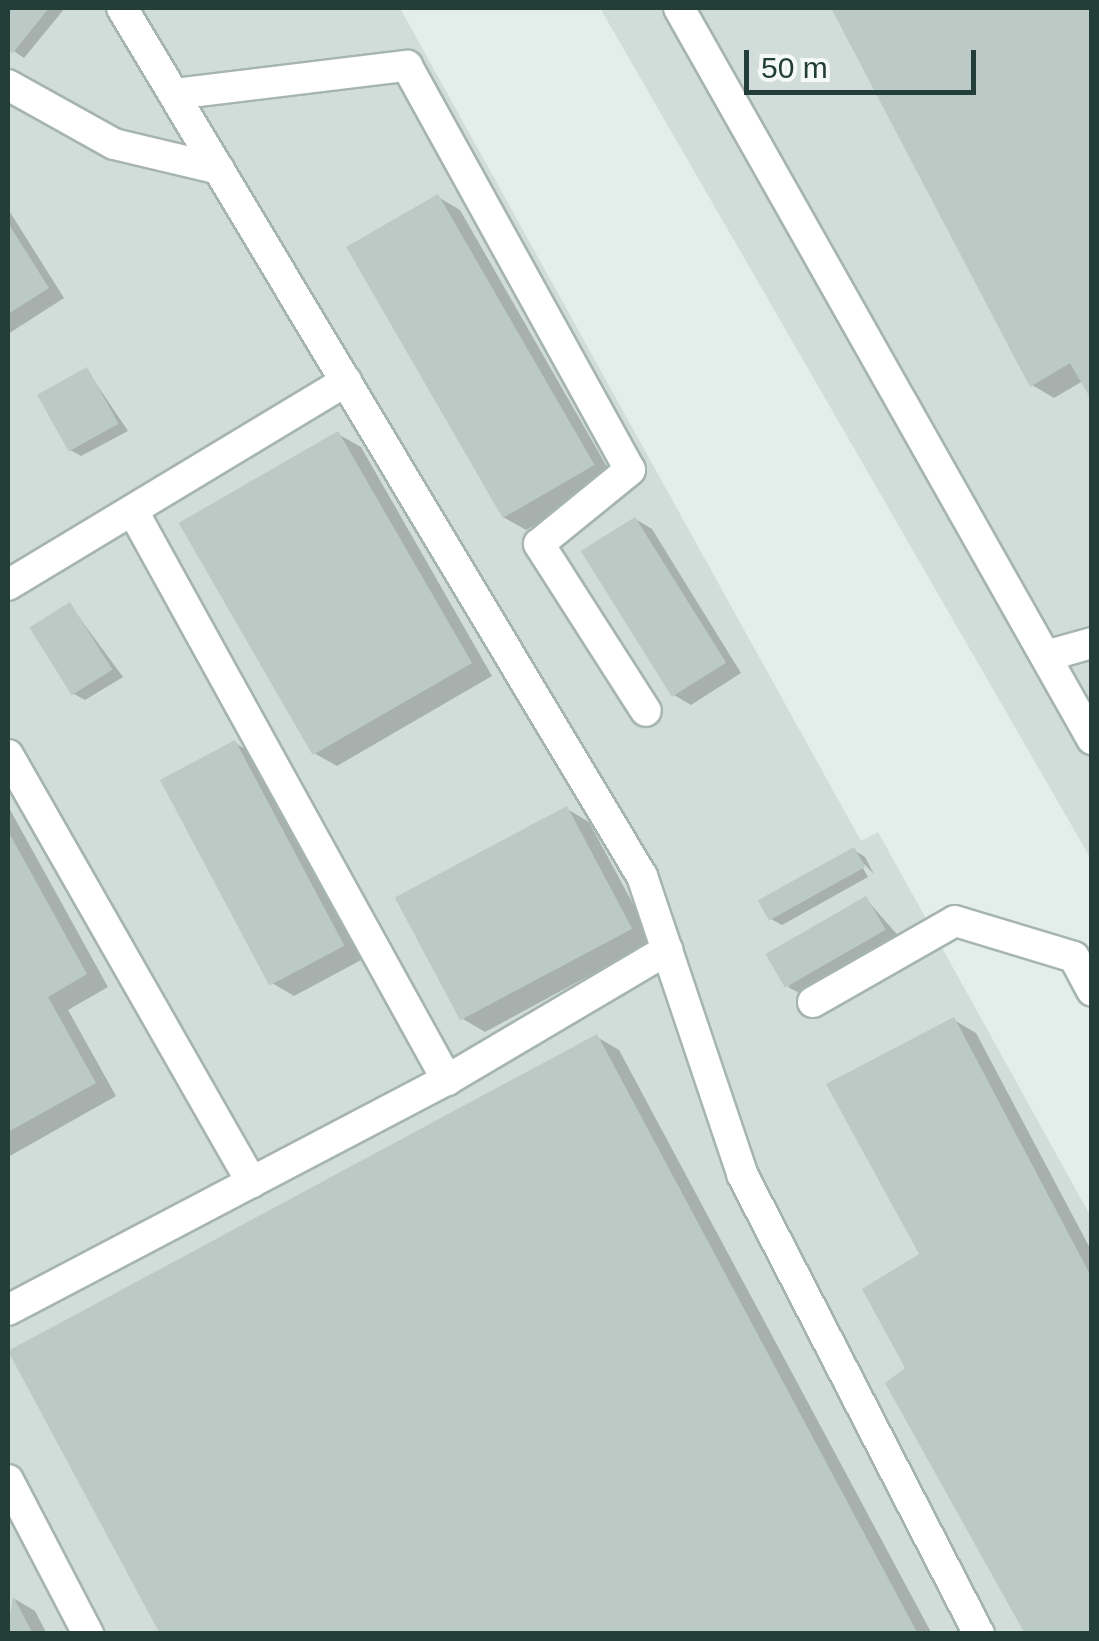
<!DOCTYPE html>
<style>
body{margin:0}
#map{position:relative;width:1099px;height:1641px;overflow:hidden;background:#e3ede9;font-family:Arial,sans-serif}
div>[style]{position:absolute}
[style*='--x']{left:calc(var(--x)*1px);top:calc(var(--y)*1px);width:calc(var(--w)*1px);rotate:calc(var(--a)*1deg)}
.built>*{inset:0;background:#d1ddd8}
.shadow>*{inset:0;background:#0003}
.building>*{inset:0;background:#bbcac5;transform-origin:0 0}
.roads{filter:drop-shadow(2px 0 #a6b5b0) drop-shadow(-2px 0 #a6b5b0) drop-shadow(0 2px #a6b5b0) drop-shadow(0 -2px #a6b5b0)}
.minor>*{height:30px;margin:-15px;padding:0 15px;transform-origin:15px;border-radius:15px;background:#fff}
span{translate:-50% -50%;white-space:nowrap;text-align:center;line-height:1.15;-webkit-text-stroke:10px #f4f9f7;paint-order:stroke}
.frame{position:absolute;inset:0;border:10px solid #233e38;pointer-events:none}
.scale{position:absolute;left:744px;top:50px;width:232px;height:45px;box-sizing:border-box;border:5px solid #233e38;border-top:0;padding-left:12px;font-size:30px;line-height:35px;white-space:nowrap;color:#233e38;-webkit-text-stroke:8px #f4f9f7;paint-order:stroke}
</style>
<div id="map">
<div class="built">
<div style="clip-path:polygon(8px 8px,400px 8px,861px 841px,878px 832px,1091px 1217px,1091px 1633px,8px 1634px)"></div>
<div style="clip-path:polygon(600px 8px,1091px 8px,1091px 859px)"></div>
</div>
<div class="shadow">
<div style="clip-path:polygon(8px 8px,65px 8px,24px 58px,8px 47px)"></div>
<div style="clip-path:polygon(837px 8px,1092px 8px,1092px 396px,1083px 381px,1054px 398px,1032px 385px)"></div>
<div style="clip-path:polygon(438px 197px,460px 210px,614px 479px,526px 530px,503px 517px)"></div>
<div style="clip-path:polygon(8px 209px,64px 298px,8px 334px)"></div>
<div style="clip-path:polygon(87px 370px,128px 431px,81px 456px,70px 450px)"></div>
<div style="clip-path:polygon(338px 434px,361px 447px,492px 676px,337px 766px,314px 753px)"></div>
<div style="clip-path:polygon(635px 519px,652px 529px,741px 673px,691px 705px,674px 695px)"></div>
<div style="clip-path:polygon(70px 605px,123px 677px,85px 700px,74px 694px)"></div>
<div style="clip-path:polygon(235px 743px,257px 756px,365px 958px,294px 996px,272px 983px)"></div>
<div style="clip-path:polygon(8px 806px,108px 987px,68px 1010px,116px 1096px,8px 1157px)"></div>
<div style="clip-path:polygon(567px 809px,589px 822px,653px 941px,485px 1032px,463px 1019px)"></div>
<div style="clip-path:polygon(854px 850px,865px 857px,874px 874px,856px 856px,868px 877px,782px 925px,771px 919px)"></div>
<div style="clip-path:polygon(866px 899px,902px 940px,805px 996px,788px 987px)"></div>
<div style="clip-path:polygon(954px 1020px,976px 1033px,1092px 1252px,1092px 1634px,908px 1369px)"></div>
<div style="clip-path:polygon(597px 1037px,619px 1050px,932px 1634px,162px 1634px)"></div>
<div style="clip-path:polygon(13px 1598px,35px 1611px,47px 1634px,8px 1634px)"></div>
</div>
<div class="building">
<div style="clip-path:polygon(8px 8px,49px 8px,12px 54px,8px 50px)"></div>
<div style="clip-path:polygon(831px 8px,1092px 8px,1092px 401px,1070px 363px,1030px 387px)"></div>
<div style="left:438px;top:194px;width:313px;height:106px;rotate:60deg"></div>
<div style="clip-path:polygon(8px 223px,49px 288px,8px 314px)"></div>
<div style="left:87px;top:367px;width:65px;height:57px;rotate:61deg"></div>
<div style="left:338px;top:431px;width:268px;height:184px;rotate:60deg"></div>
<div style="left:635px;top:517px;width:172px;height:64px;rotate:58deg"></div>
<div style="left:70px;top:602px;width:80px;height:48px;rotate:58deg"></div>
<div style="left:235px;top:740px;width:233px;height:85px;rotate:62deg"></div>
<div style="left:567px;top:806px;width:139px;height:195px;rotate:62deg"></div>
<div style="clip-path:polygon(8px 831px,87px 974px,48px 997px,96px 1083px,8px 1132px)"></div>
<div style="left:854px;top:847px;width:23px;height:110px;rotate:61deg"></div>
<div style="left:866px;top:896px;width:39px;height:116px;rotate:60deg"></div>
<div style="clip-path:polygon(954px 1017px,1092px 1278px,1092px 1634px,1025px 1634px,885px 1383px,905px 1368px,862px 1289px,919px 1254px,826px 1084px)"></div>
<div style="clip-path:polygon(597px 1034px,918px 1634px,160px 1634px,8px 1351px)"></div>
<div style="clip-path:polygon(13px 1596px,33px 1634px,8px 1634px)"></div>
</div>
<div class="roads">
<div class="minor">
<div style="--x:122;--y:8;--w:1012;--a:59.08"></div>
<div style="--x:642;--y:876;--w:314;--a:71.4"></div>
<div style="--x:742;--y:1174;--w:517;--a:62.74"></div>
<div style="--x:679;--y:8;--w:840;--a:60.53"></div>
<div style="--x:8;--y:85;--w:121;--a:29.1"></div>
<div style="--x:114;--y:144;--w:108;--a:13.4"></div>
<div style="--x:174;--y:94;--w:235;--a:-6.9"></div>
<div style="--x:407;--y:66;--w:461;--a:61.1"></div>
<div style="--x:630;--y:470;--w:117;--a:140.9"></div>
<div style="--x:539;--y:544;--w:198;--a:57.4"></div>
<div style="--x:134;--y:513;--w:648;--a:61.1"></div>
<div style="--x:8;--y:585;--w:395;--a:-31.1"></div>
<div style="--x:1046;--y:656;--w:48;--a:-15.8"></div>
<div style="--x:8;--y:755;--w:492;--a:60.3"></div>
<div style="--x:813;--y:1002;--w:163;--a:-29.7"></div>
<div style="--x:955;--y:921;--w:124;--a:16.8"></div>
<div style="--x:1074;--y:957;--w:38;--a:62"></div>
<div style="--x:8;--y:1310;--w:496;--a:-27.7"></div>
<div style="--x:447;--y:1080;--w:256;--a:-30.6"></div>
<div style="--x:8;--y:1480;--w:174;--a:62.5"></div>
</div>
</div>
<div class="frame"></div>
<div class="scale">50 m</div>
</div>
